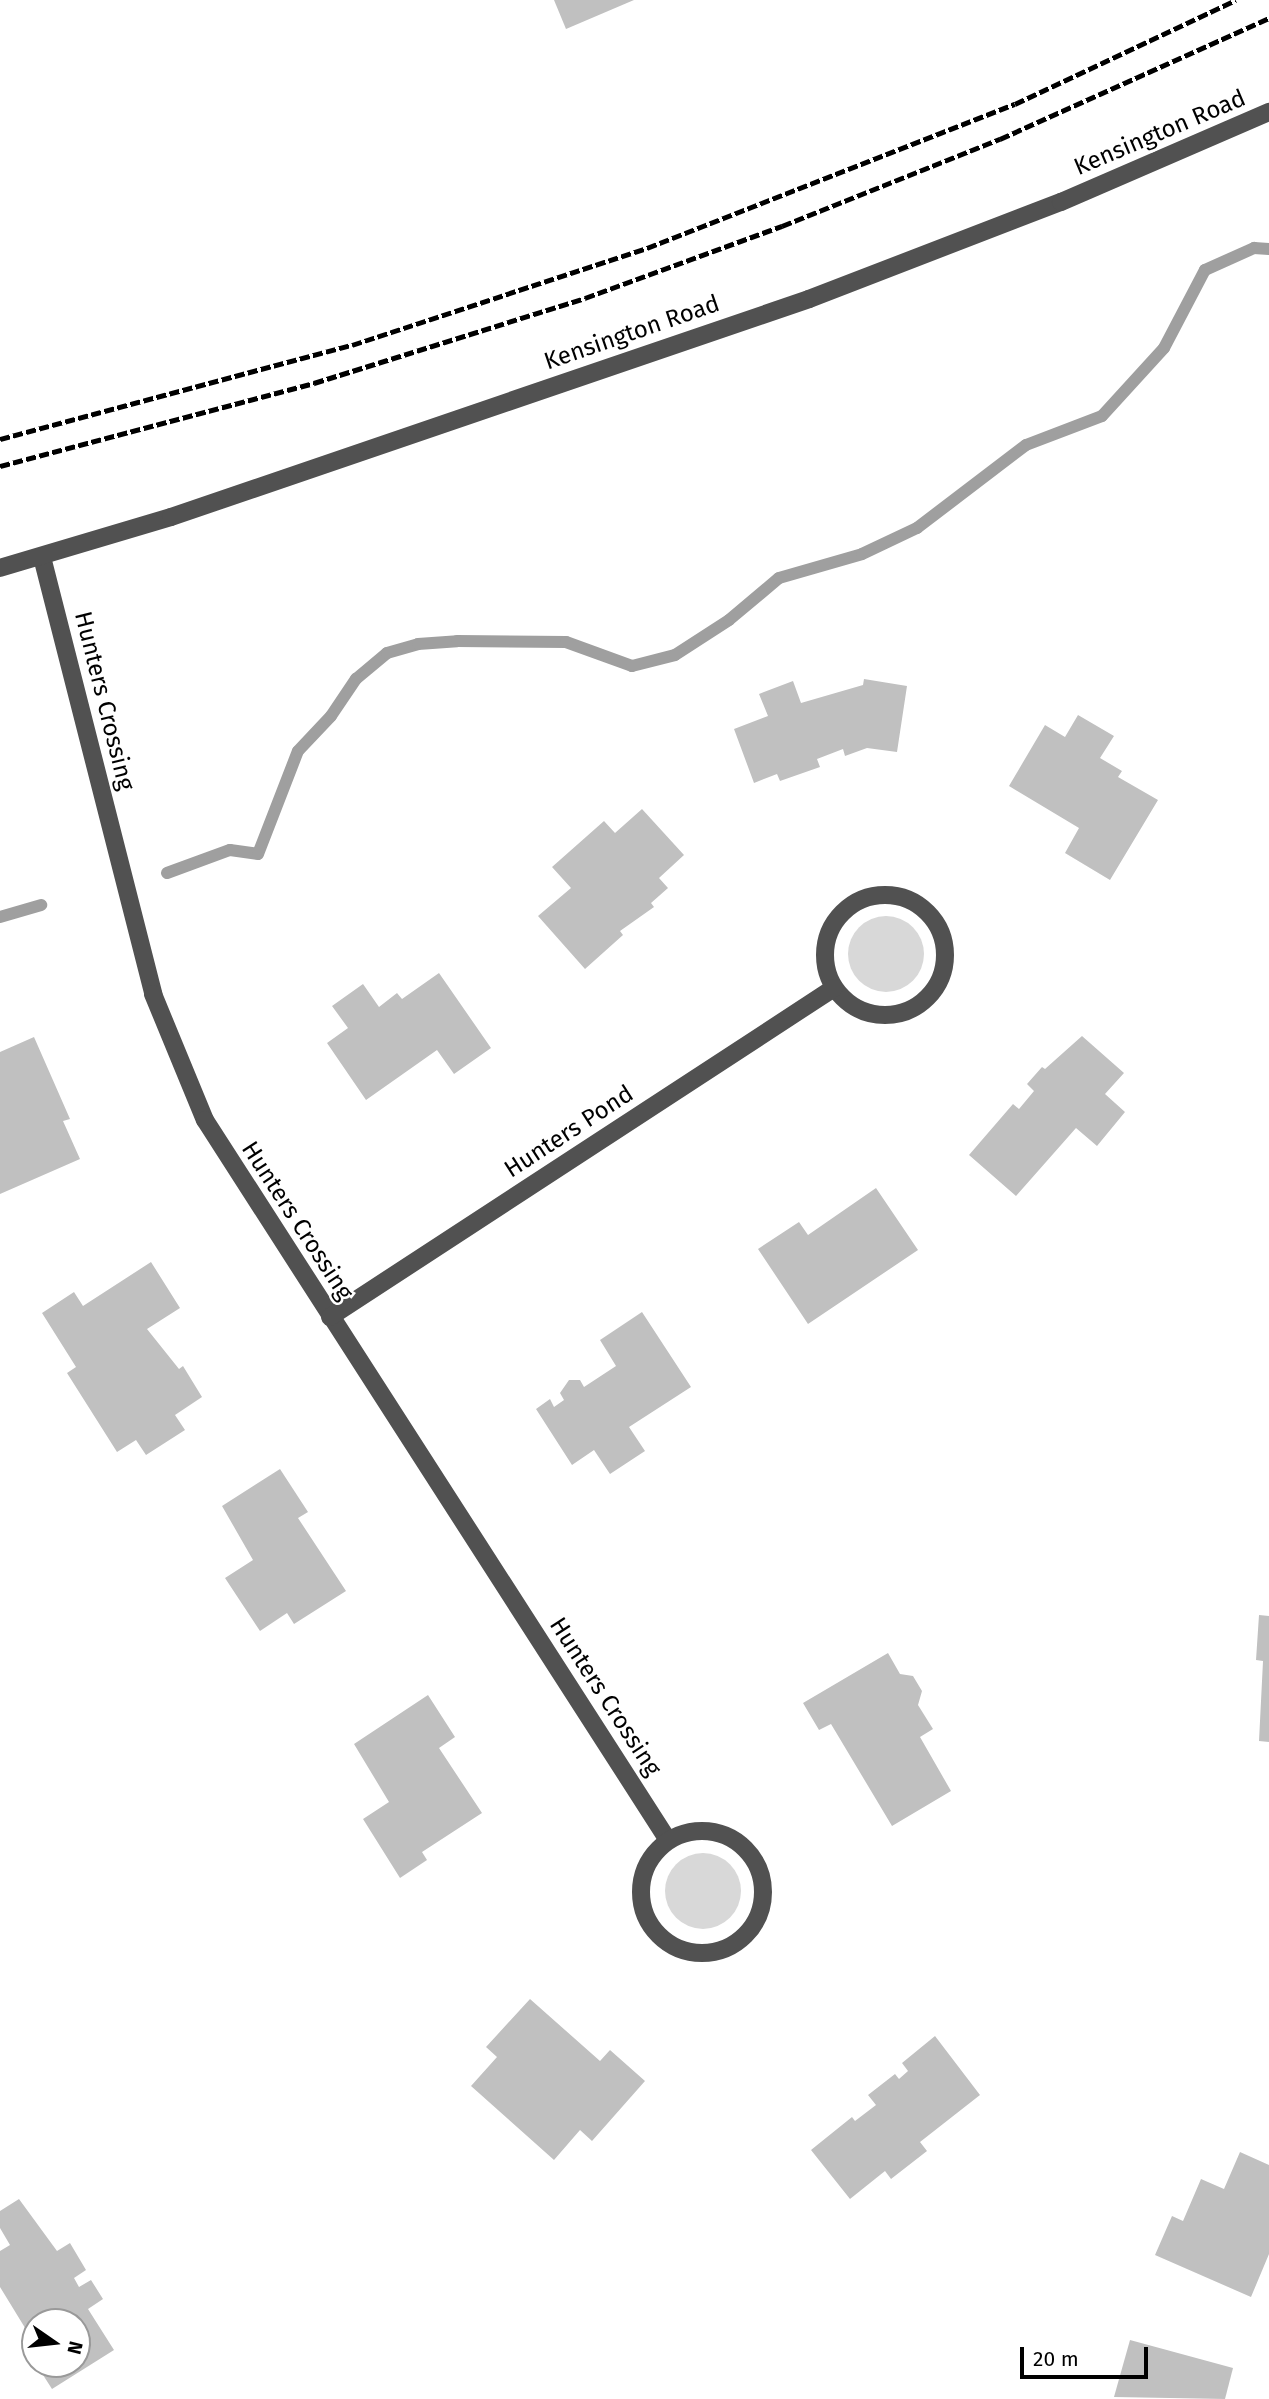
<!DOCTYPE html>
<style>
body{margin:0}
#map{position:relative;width:1269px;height:2399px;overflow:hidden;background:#fff;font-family:"Fira Sans",sans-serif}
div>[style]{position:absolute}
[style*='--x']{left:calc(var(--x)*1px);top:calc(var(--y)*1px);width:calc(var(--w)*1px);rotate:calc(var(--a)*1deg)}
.green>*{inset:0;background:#d8d8d8}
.round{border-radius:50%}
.stream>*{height:12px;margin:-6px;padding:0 6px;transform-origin:6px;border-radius:6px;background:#9f9f9f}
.building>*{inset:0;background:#c0c0c0}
.minor>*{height:18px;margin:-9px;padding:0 9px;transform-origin:9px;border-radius:9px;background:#515151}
.minor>.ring{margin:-9px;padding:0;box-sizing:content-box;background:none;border:18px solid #515151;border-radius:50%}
.rail>*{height:5px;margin-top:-2.5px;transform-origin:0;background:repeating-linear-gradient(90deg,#000 0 10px,transparent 0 13.5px)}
span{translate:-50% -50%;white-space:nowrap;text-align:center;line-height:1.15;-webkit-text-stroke:5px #fff;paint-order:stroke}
.street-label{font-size:24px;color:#000}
.north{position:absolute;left:21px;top:2308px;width:70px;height:70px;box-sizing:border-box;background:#fff;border:2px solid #999;border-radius:50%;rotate:104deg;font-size:19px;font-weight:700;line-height:28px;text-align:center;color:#000}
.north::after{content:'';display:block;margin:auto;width:24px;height:32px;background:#000;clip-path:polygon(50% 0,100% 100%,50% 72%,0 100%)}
.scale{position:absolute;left:1020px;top:2347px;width:128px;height:32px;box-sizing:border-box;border:4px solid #000;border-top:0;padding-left:9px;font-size:21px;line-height:24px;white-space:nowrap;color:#000;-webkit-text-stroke:5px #fff;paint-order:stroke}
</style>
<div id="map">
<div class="green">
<div class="round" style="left:848px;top:916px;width:76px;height:76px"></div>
<div class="round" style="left:665px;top:1853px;width:76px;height:76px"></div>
</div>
<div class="stream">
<div style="--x:167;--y:873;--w:67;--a:-20.1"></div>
<div style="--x:230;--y:850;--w:28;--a:8"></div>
<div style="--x:258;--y:854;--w:110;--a:-68.8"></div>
<div style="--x:298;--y:751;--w:48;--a:-46.7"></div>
<div style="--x:331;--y:716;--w:45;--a:-56"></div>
<div style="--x:356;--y:679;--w:40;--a:-40"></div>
<div style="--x:387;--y:653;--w:32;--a:-16"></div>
<div style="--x:418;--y:644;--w:39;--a:-4"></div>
<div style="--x:457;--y:641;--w:109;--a:0.5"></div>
<div style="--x:566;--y:642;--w:70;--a:20"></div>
<div style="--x:632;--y:666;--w:44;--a:-14.3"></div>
<div style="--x:675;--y:655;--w:64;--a:-32.9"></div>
<div style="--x:729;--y:620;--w:65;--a:-40"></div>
<div style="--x:779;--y:578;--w:86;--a:-16.1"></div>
<div style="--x:862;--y:554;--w:61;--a:-25.3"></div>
<div style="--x:917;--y:528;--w:137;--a:-37.3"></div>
<div style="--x:1026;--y:445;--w:81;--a:-20.9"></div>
<div style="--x:1102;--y:416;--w:92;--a:-47.6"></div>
<div style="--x:1164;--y:348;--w:88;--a:-62.3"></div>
<div style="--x:1205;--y:270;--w:54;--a:-24.2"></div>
<div style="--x:1254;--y:248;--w:15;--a:4"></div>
<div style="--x:0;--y:917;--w:43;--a:-16.3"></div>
</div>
<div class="building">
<div style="clip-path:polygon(554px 0,634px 0,566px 29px)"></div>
<div style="clip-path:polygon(864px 679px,907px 686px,897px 752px,867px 748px,845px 756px,843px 749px,817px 759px,820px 767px,780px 781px,777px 774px,754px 783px,734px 729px,768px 716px,759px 694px,793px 681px,801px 703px,863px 685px)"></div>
<div style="clip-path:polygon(1078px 715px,1114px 736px,1100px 758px,1122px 771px,1118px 777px,1158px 800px,1110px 880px,1065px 853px,1079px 828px,1009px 786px,1045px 725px,1065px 737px)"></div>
<div style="clip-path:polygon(642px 809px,684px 855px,659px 878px,668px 888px,651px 903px,654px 907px,620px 931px,623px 935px,585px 969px,538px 916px,571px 888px,552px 867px,604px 821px,615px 833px)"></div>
<div style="clip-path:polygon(439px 973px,491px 1048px,454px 1074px,437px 1050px,366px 1100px,327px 1043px,348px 1028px,332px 1006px,363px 984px,379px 1007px,397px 993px,402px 999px)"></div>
<div style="clip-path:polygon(1082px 1036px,1124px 1073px,1105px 1094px,1125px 1112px,1097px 1146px,1076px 1128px,1016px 1196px,969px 1155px,1013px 1104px,1019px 1109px,1034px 1091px,1027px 1084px,1042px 1067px,1045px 1069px)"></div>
<div style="clip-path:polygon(34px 1037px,70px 1119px,63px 1121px,80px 1159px,0 1194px,0 1052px)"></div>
<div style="clip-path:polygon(876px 1188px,918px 1250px,808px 1324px,758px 1249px,799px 1222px,808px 1235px)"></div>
<div style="clip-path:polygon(151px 1262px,180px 1308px,147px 1329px,179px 1369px,183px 1366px,202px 1397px,175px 1415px,185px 1430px,146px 1455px,136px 1440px,117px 1452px,67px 1373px,76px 1367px,42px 1313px,74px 1292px,83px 1306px)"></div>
<div style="clip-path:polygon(642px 1312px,691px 1387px,629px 1427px,645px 1451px,610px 1474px,594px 1450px,572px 1465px,536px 1409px,550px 1399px,554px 1407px,564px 1400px,560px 1393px,569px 1380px,580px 1380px,584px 1387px,616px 1366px,600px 1340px)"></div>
<div style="clip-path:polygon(280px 1469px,308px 1512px,298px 1518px,346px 1591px,294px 1624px,287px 1613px,260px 1631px,225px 1578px,253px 1560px,222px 1506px)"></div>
<div style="clip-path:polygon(1259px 1615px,1269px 1616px,1269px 1742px,1259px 1741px,1263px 1661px,1256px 1660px)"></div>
<div style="clip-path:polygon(888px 1653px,900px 1674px,913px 1676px,922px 1691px,918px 1705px,933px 1729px,920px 1737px,951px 1791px,892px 1826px,831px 1724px,819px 1730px,803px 1703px)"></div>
<div style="clip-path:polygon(428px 1695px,455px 1737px,439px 1748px,482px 1813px,422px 1852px,427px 1860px,400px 1878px,363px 1819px,389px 1802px,354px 1744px)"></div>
<div style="clip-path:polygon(530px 1999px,600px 2061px,610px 2050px,645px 2081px,592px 2141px,580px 2130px,554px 2160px,471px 2086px,497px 2057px,486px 2047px)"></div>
<div style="clip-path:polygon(935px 2036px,980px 2095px,920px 2142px,927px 2151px,891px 2179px,885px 2171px,850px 2199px,811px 2150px,852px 2117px,855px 2121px,876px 2105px,868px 2095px,895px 2074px,899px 2079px,908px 2071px,902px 2063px)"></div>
<div style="clip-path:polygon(1240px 2152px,1269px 2165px,1269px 2254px,1251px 2297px,1155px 2255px,1172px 2216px,1183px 2221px,1201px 2179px,1224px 2189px)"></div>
<div style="clip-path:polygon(19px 2199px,57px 2251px,70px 2243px,86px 2270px,74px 2278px,79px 2287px,91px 2280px,103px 2299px,88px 2309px,114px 2350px,52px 2389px,36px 2364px,77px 2364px,77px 2322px,35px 2322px,35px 2362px,23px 2342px,30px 2336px,0 2287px,0 2251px,10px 2245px,0 2228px,0 2211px)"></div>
<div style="clip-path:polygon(1130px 2340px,1233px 2368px,1225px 2399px,1114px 2397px)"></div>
</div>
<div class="minor">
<div style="--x:42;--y:557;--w:451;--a:75.7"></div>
<div style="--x:153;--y:994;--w:136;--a:67.6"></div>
<div style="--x:205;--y:1120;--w:856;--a:57.26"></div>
<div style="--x:0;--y:568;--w:178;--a:-16.6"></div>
<div style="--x:171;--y:517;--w:674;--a:-18.86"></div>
<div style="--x:809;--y:299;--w:270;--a:-21.1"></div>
<div style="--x:1061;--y:202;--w:227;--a:-23.4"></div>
<div class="ring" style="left:825px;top:895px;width:102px;height:102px"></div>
<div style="--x:330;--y:1317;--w:602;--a:-33.14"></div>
<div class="ring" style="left:641px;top:1831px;width:104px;height:104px"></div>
</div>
<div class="rail">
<div style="--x:0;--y:439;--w:364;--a:-15"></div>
<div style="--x:352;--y:345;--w:311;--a:-18.2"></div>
<div style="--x:647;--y:248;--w:395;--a:-21.4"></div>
<div style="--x:1015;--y:104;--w:244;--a:-25.2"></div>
<div style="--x:0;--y:466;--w:325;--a:-14.8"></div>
<div style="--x:314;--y:383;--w:284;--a:-17.4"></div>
<div style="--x:585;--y:298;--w:210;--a:-20.1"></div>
<div style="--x:782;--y:226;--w:235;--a:-21.8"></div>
<div style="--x:1000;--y:139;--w:295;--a:-24.2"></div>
</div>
<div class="street-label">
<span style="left:1160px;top:133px;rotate:-23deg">Kensington Road</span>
<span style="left:632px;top:333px;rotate:-19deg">Kensington Road</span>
<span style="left:104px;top:701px;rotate:76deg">Hunters Crossing</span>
<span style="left:569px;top:1132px;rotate:-33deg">Hunters Pond</span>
<span style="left:297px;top:1221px;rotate:57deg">Hunters Crossing</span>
<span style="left:605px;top:1697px;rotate:57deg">Hunters Crossing</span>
</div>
<div class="north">N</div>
<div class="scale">20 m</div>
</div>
